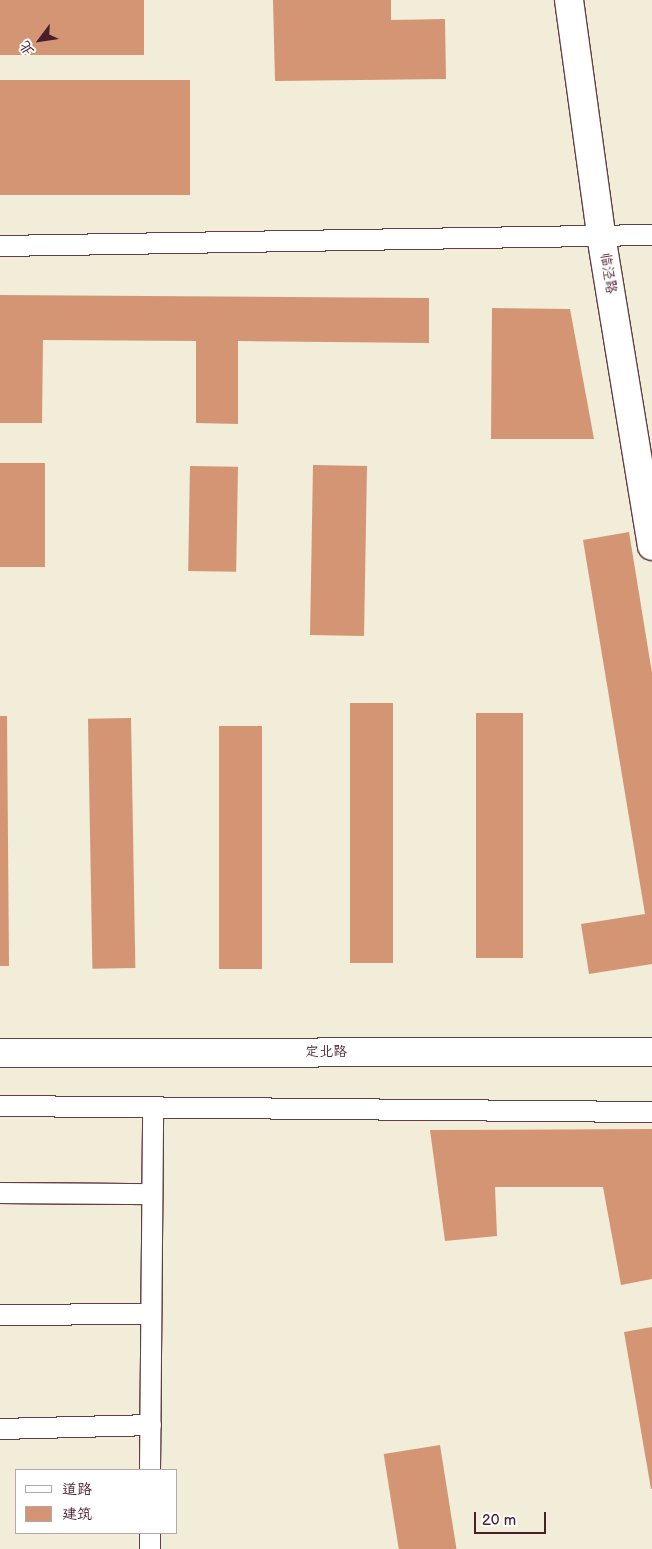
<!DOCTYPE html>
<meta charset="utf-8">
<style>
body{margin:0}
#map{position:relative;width:652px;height:1549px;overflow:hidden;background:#f2edd8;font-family:"Balsamiq Sans","LXGW WenKai TC",sans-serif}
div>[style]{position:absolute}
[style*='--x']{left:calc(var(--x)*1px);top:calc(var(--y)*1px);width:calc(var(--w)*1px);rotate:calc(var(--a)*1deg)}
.building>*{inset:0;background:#d49575;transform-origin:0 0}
.roads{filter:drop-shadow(1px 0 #633e45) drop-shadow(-1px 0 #633e45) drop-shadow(0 1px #633e45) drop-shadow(0 -1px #633e45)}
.street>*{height:20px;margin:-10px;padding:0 10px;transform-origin:10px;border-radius:10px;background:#fff}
.secondary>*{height:28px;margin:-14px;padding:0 14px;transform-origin:14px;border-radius:14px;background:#fff}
span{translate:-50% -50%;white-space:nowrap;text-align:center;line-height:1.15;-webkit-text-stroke:4px #fff;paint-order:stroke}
.street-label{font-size:14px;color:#4a1f2b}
.legend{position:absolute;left:15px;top:1469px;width:162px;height:65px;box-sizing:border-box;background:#fff;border:1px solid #b7a5aa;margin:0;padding:6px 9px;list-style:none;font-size:15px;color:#4a1f2b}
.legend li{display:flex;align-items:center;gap:10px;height:25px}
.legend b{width:25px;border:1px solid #b7a5aa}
.north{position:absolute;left:15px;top:15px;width:50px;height:50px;-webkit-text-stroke:4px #fff;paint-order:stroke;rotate:239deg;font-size:14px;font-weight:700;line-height:20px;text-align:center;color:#4a1f2b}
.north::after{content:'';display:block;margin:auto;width:18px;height:22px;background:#4a1f2b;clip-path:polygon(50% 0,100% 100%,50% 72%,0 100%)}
.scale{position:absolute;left:474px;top:1512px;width:72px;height:22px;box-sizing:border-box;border:2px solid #4a1f2b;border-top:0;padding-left:6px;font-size:15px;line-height:18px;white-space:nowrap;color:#4a1f2b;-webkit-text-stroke:4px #fff;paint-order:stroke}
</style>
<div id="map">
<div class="building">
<div style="left:0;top:0;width:144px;height:55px"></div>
<div style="clip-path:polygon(273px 0,391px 0,391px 20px,445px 19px,446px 79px,275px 81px)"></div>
<div style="left:190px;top:80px;width:115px;height:190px;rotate:90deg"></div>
<div style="clip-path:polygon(0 295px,429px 298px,429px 343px,238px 341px,238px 424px,196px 423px,196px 341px,43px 340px,42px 423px,0 423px)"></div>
<div style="clip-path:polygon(492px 308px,570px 309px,594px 439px,491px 439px)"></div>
<div style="left:0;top:463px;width:45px;height:104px"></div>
<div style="left:313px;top:465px;width:54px;height:170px;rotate:1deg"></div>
<div style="left:190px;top:466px;width:48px;height:105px;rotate:1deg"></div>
<div style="clip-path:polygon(629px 532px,652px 673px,652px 964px,589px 974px,581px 924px,645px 914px,583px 540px)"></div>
<div style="left:393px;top:703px;width:260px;height:43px;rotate:90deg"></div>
<div style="left:476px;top:713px;width:47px;height:245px"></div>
<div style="clip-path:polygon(0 716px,7px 716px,9px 966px,0 966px)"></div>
<div style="left:131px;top:718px;width:250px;height:43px;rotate:89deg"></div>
<div style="left:262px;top:726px;width:243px;height:43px;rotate:90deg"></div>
<div style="clip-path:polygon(652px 1129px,652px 1279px,621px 1285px,603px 1187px,495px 1187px,497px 1236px,445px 1241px,430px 1130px)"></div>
<div style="clip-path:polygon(652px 1327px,652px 1489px,651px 1489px,624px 1332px)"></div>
<div style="left:440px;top:1445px;width:105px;height:57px;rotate:81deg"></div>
</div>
<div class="roads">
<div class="street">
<div style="--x:0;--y:246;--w:652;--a:-0.97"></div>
<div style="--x:0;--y:1106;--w:652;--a:0.53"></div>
<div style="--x:0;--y:1193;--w:152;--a:0.4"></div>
<div style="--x:0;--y:1315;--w:151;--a:-0.4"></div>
<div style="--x:0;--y:1429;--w:151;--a:-1.5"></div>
<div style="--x:150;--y:1470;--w:363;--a:-89.5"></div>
<div style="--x:150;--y:1549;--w:16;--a:-90"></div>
</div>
<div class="secondary">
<div style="--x:569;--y:0;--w:237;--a:82.2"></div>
<div style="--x:601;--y:235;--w:315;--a:80.7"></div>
<div style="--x:0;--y:1053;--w:652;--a:-0.09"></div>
</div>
</div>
<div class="street-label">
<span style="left:608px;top:273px;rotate:81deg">临泾路</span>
<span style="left:326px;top:1052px">定北路</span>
</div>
<ul class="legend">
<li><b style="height:6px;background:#fff"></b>道路</li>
<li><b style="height:14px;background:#d49575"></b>建筑</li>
</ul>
<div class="north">北</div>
<div class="scale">20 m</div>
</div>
